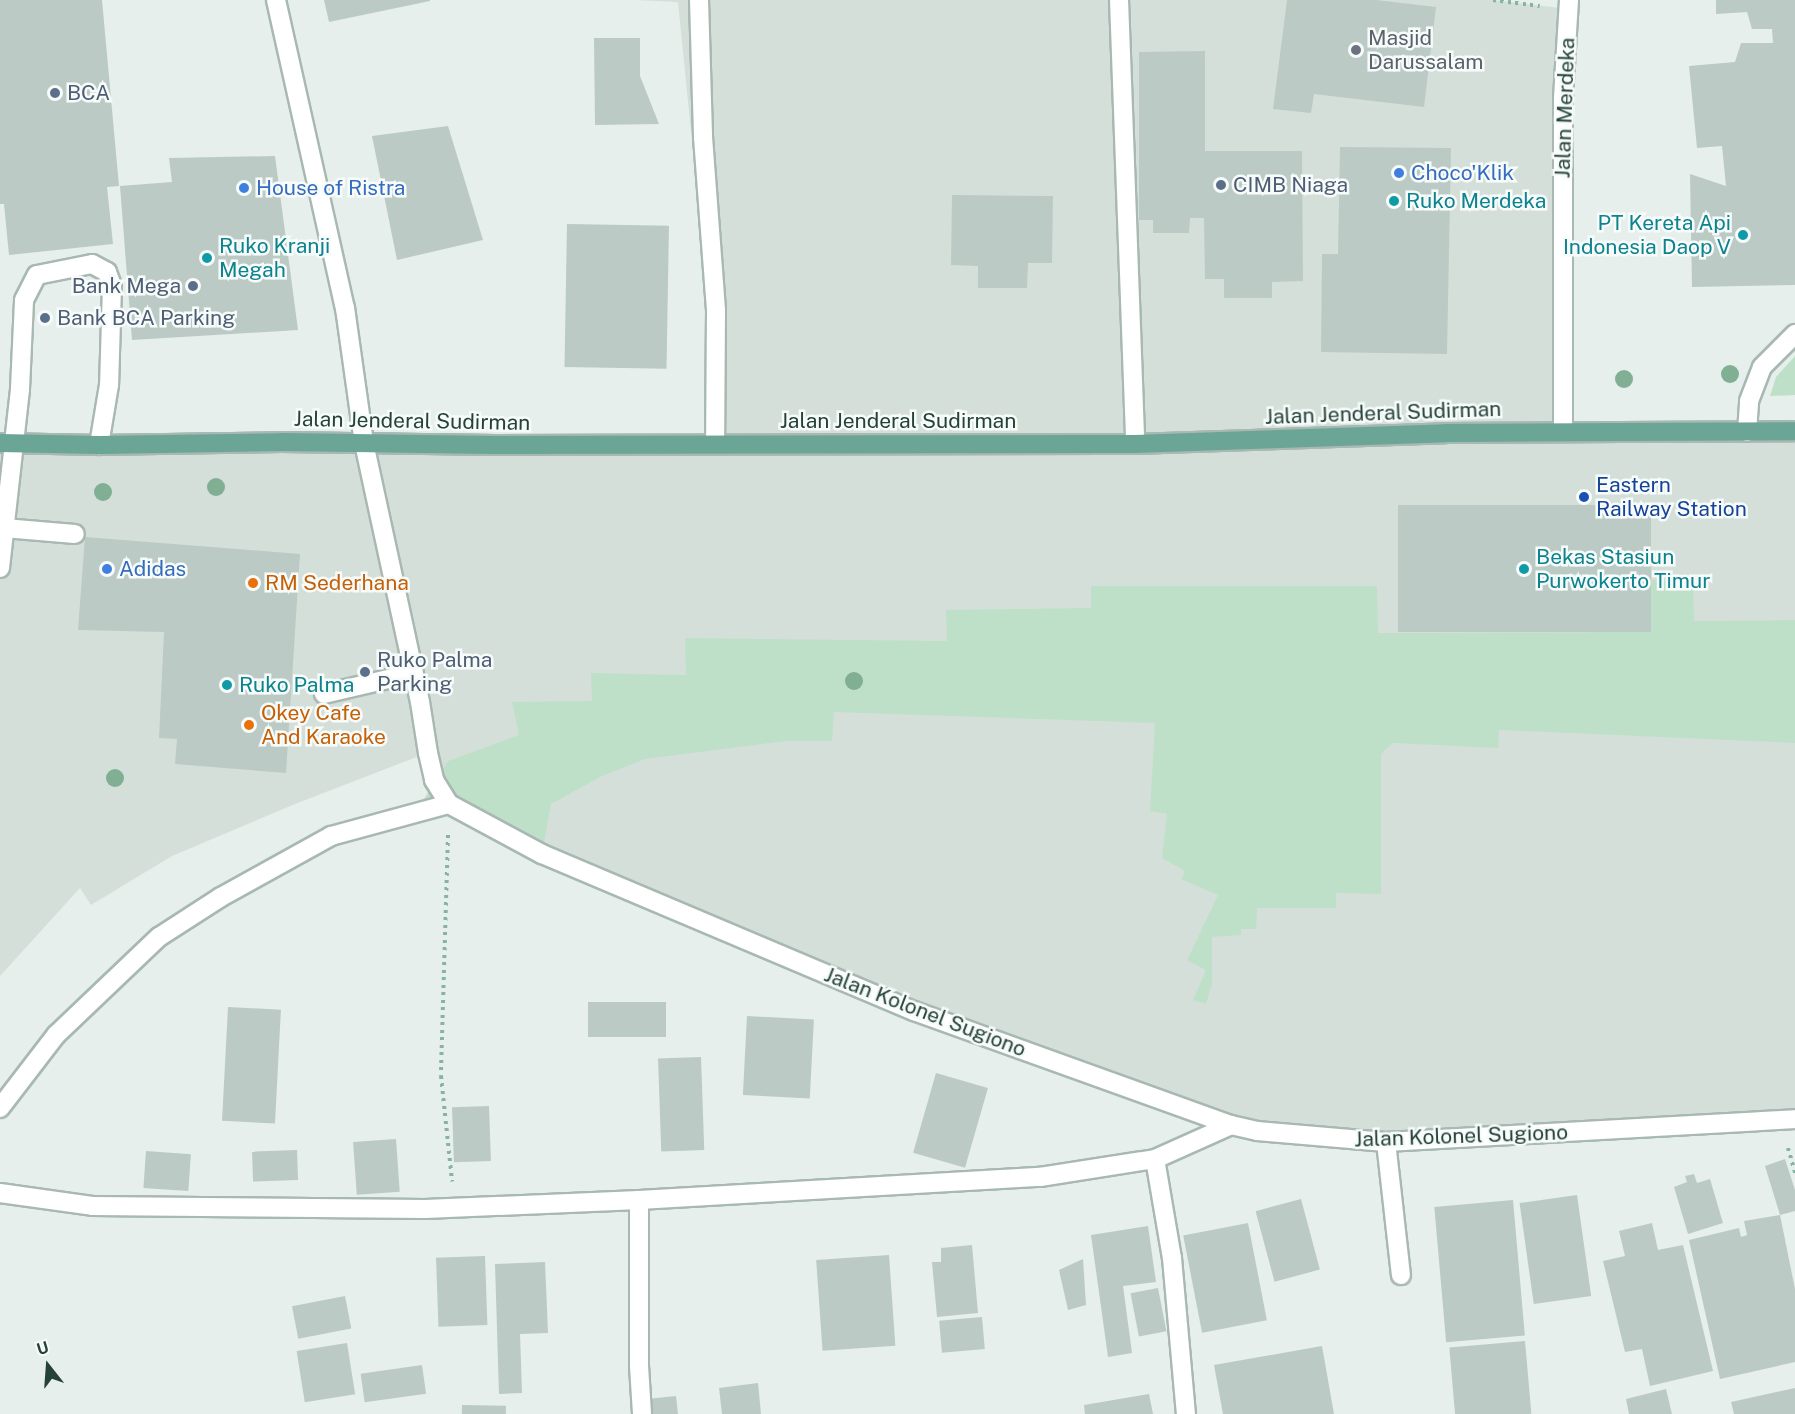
<!DOCTYPE html>
<style>
body{margin:0}
#map{position:relative;width:1795px;height:1414px;overflow:hidden;background:#e6efeb;font-family:"Public Sans",sans-serif}
div>[style]{position:absolute}
[style*='--x']{left:calc(var(--x)*1px);top:calc(var(--y)*1px);width:calc(var(--w)*1px);rotate:calc(var(--a)*1deg)}
.built>*{inset:0;background:#d4dfda}
.green>*{inset:0;background:#bfe0c8}
.building>*{inset:0;background:#bbcac4;transform-origin:0 0}
.path>*{height:4px;margin-top:-2px;transform-origin:0;background:repeating-linear-gradient(90deg,#86b3a5 0 3px,transparent 0 7.5px)}
.roads{filter:drop-shadow(2px 0 #a8b8b2) drop-shadow(-2px 0 #a8b8b2) drop-shadow(0 2px #a8b8b2) drop-shadow(0 -2px #a8b8b2)}
.lane>*{height:18px;margin:-9px;padding:0 9px;transform-origin:9px;border-radius:9px;background:#fff}
.street>*{height:18px;margin:-9px;padding:0 9px;transform-origin:9px;border-radius:9px;background:#fff}
.secondary>*{height:18px;margin:-9px;padding:0 9px;transform-origin:9px;border-radius:9px;background:#fff}
.primary>*{height:18px;margin:-9px;padding:0 9px;transform-origin:9px;border-radius:9px;background:#6aa596}
.trees>*{width:18px;height:18px;margin:-9px;border-radius:50%;background:#80af93}
.dots>*{width:16px;height:16px;translate:-50% -50%;box-sizing:border-box;border:3px solid #f7fbf9;border-radius:50%}
span{translate:-50% -50%;white-space:nowrap;text-align:center;line-height:1.15;-webkit-text-stroke:5px #f7fbf9;paint-order:stroke}
.worship-label{font-size:21px;color:#5b616d}
.left{translate:0 -50%;text-align:left}
.service-label{font-size:21px;color:#4e5e75}
.right{translate:-100% -50%;text-align:right}
.street-label{font-size:21px;color:#24423a}
.shop-label{font-size:21px;color:#366cbe}
.culture-label{font-size:21px;color:#0d838f}
.transit-label{font-size:21px;color:#164399}
.food-label{font-size:21px;color:#c56008}
.north{position:absolute;left:18px;top:1336px;width:60px;height:60px;-webkit-text-stroke:4px #f7fbf9;paint-order:stroke;rotate:343deg;font-size:16px;font-weight:700;line-height:24px;text-align:center;color:#24423a}
.north::after{content:'';display:block;margin:auto;width:21px;height:27px;background:#24423a;clip-path:polygon(50% 0,100% 100%,50% 72%,0 100%)}
</style>
<div id="map">
<div class="built">
<div style="clip-path:polygon(636px 0,1493px 0,1569px 9px,1563px 431px,1795px 431px,1795px 1124px,1386px 1142px,1207px 1117px,914px 1011px,422px 803px,434px 780px,427px 753px,295px 804px,172px 856px,91px 905px,80px 888px,0 976px,0 443px,722px 440px,678px 2px)"></div>
</div>
<div class="green">
<div style="clip-path:polygon(1795px 356px,1795px 395px,1770px 396px,1776px 377px)"></div>
<div style="clip-path:polygon(1693px 579px,1694px 621px,1795px 620px,1795px 743px,1499px 730px,1498px 748px,1393px 743px,1381px 754px,1381px 894px,1336px 893px,1336px 908px,1257px 908px,1256px 929px,1241px 929px,1241px 935px,1212px 937px,1212px 984px,1206px 1004px,1193px 1000px,1206px 970px,1187px 960px,1218px 895px,1181px 879px,1185px 871px,1162px 858px,1167px 814px,1150px 811px,1155px 723px,834px 712px,832px 741px,786px 741px,645px 759px,600px 777px,551px 804px,542px 854px,422px 803px,448px 761px,519px 735px,512px 702px,592px 701px,591px 673px,686px 675px,685px 638px,947px 641px,946px 610px,1091px 608px,1091px 586px,1377px 586px,1378px 633px,1650px 632px,1651px 580px)"></div>
</div>
<div class="building">
<div style="clip-path:polygon(0 0,102px 0,119px 186px,107px 187px,113px 244px,9px 255px,4px 204px,0 204px)"></div>
<div style="clip-path:polygon(324px 0,430px 0,430px 1px,329px 22px)"></div>
<div style="clip-path:polygon(1287px 0,1376px 0,1436px 7px,1424px 107px,1314px 94px,1311px 113px,1273px 109px)"></div>
<div style="clip-path:polygon(1716px 0,1795px 0,1795px 285px,1692px 287px,1690px 174px,1726px 186px,1722px 146px,1697px 148px,1689px 66px,1735px 62px,1741px 43px,1773px 43px,1772px 29px,1752px 29px,1747px 12px,1716px 14px)"></div>
<div style="clip-path:polygon(594px 38px,640px 38px,640px 76px,659px 124px,595px 125px)"></div>
<div style="clip-path:polygon(1205px 51px,1205px 151px,1302px 151px,1303px 281px,1272px 282px,1272px 298px,1224px 298px,1224px 279px,1205px 279px,1204px 218px,1190px 218px,1189px 233px,1153px 233px,1153px 220px,1139px 220px,1139px 52px)"></div>
<div style="clip-path:polygon(448px 126px,483px 240px,397px 260px,372px 136px)"></div>
<div style="clip-path:polygon(1340px 147px,1451px 148px,1447px 354px,1321px 352px,1322px 254px,1338px 254px)"></div>
<div style="clip-path:polygon(275px 156px,298px 330px,132px 340px,120px 186px,172px 182px,169px 158px)"></div>
<div style="clip-path:polygon(952px 195px,1053px 196px,1052px 263px,1028px 263px,1027px 288px,978px 288px,978px 266px,951px 265px)"></div>
<div style="left:567px;top:224px;width:102px;height:143px;rotate:1deg"></div>
<div style="left:1398px;top:505px;width:253px;height:127px"></div>
<div style="clip-path:polygon(85px 537px,300px 554px,286px 773px,175px 764px,177px 739px,159px 738px,164px 632px,78px 630px)"></div>
<div style="left:666px;top:1002px;width:35px;height:78px;rotate:90deg"></div>
<div style="left:228px;top:1007px;width:53px;height:114px;rotate:3deg"></div>
<div style="left:747px;top:1016px;width:67px;height:79px;rotate:3deg"></div>
<div style="left:701px;top:1057px;width:93px;height:43px;rotate:88deg"></div>
<div style="left:936px;top:1073px;width:54px;height:83px;rotate:16deg"></div>
<div style="left:489px;top:1106px;width:55px;height:37px;rotate:88deg"></div>
<div style="left:396px;top:1139px;width:53px;height:43px;rotate:86deg"></div>
<div style="left:297px;top:1150px;width:30px;height:45px;rotate:88deg"></div>
<div style="left:146px;top:1151px;width:45px;height:37px;rotate:4deg"></div>
<div style="clip-path:polygon(1785px 1159px,1795px 1190px,1795px 1211px,1780px 1215px,1795px 1289px,1795px 1362px,1720px 1379px,1689px 1240px,1739px 1228px,1741px 1237px,1747px 1235px,1744px 1221px,1780px 1215px,1765px 1166px)"></div>
<div style="clip-path:polygon(1694px 1174px,1697px 1183px,1710px 1179px,1723px 1223px,1688px 1234px,1674px 1187px,1687px 1182px,1685px 1176px)"></div>
<div style="left:1577px;top:1195px;width:102px;height:58px;rotate:82deg"></div>
<div style="left:1301px;top:1199px;width:73px;height:47px;rotate:75deg"></div>
<div style="left:1513px;top:1200px;width:136px;height:79px;rotate:85deg"></div>
<div style="left:1248px;top:1223px;width:99px;height:66px;rotate:79deg"></div>
<div style="clip-path:polygon(1652px 1223px,1658px 1250px,1683px 1245px,1713px 1371px,1650px 1386px,1642px 1349px,1625px 1352px,1603px 1261px,1625px 1256px,1619px 1231px)"></div>
<div style="clip-path:polygon(1148px 1226px,1156px 1282px,1123px 1286px,1132px 1353px,1108px 1357px,1091px 1235px)"></div>
<div style="clip-path:polygon(972px 1245px,978px 1313px,937px 1317px,932px 1262px,941px 1262px,941px 1248px)"></div>
<div style="left:889px;top:1255px;width:91px;height:73px;rotate:86deg"></div>
<div style="left:485px;top:1256px;width:69px;height:49px;rotate:88deg"></div>
<div style="clip-path:polygon(1083px 1259px,1086px 1305px,1068px 1310px,1059px 1270px)"></div>
<div style="clip-path:polygon(545px 1262px,548px 1333px,520px 1334px,522px 1393px,499px 1394px,495px 1264px)"></div>
<div style="left:1158px;top:1288px;width:44px;height:28px;rotate:79deg"></div>
<div style="left:345px;top:1296px;width:33px;height:54px;rotate:79deg"></div>
<div style="left:982px;top:1317px;width:32px;height:43px;rotate:85deg"></div>
<div style="left:1525px;top:1341px;width:73px;height:76px;rotate:85deg"></div>
<div style="left:347px;top:1343px;width:52px;height:51px;rotate:81deg"></div>
<div style="clip-path:polygon(1322px 1346px,1334px 1414px,1223px 1414px,1214px 1365px)"></div>
<div style="left:422px;top:1365px;width:29px;height:62px;rotate:82deg"></div>
<div style="clip-path:polygon(758px 1383px,761px 1414px,722px 1414px,719px 1388px)"></div>
<div style="clip-path:polygon(1795px 1388px,1795px 1414px,1734px 1414px,1731px 1402px)"></div>
<div style="clip-path:polygon(1666px 1389px,1672px 1414px,1629px 1414px,1626px 1399px)"></div>
<div style="clip-path:polygon(1149px 1394px,1153px 1414px,1085px 1414px,1084px 1405px)"></div>
<div style="clip-path:polygon(676px 1396px,678px 1414px,648px 1414px,647px 1399px)"></div>
<div style="left:462px;top:1405px;width:44px;height:9px;rotate:1deg"></div>
</div>
<div class="path">
<div style="--x:1493;--y:0;--w:47;--a:7.3"></div>
<div style="--x:448;--y:835;--w:241;--a:91.7"></div>
<div style="--x:441;--y:1076;--w:106;--a:84"></div>
<div style="--x:1788;--y:1148;--w:26;--a:74"></div>
</div>
<div class="roads">
<div class="lane">
<div style="--x:699;--y:0;--w:137;--a:88.3"></div>
<div style="--x:703;--y:137;--w:174;--a:85.7"></div>
<div style="--x:716;--y:311;--w:132;--a:90.4"></div>
<div style="--x:1747;--y:432;--w:31;--a:-86"></div>
<div style="--x:1749;--y:401;--w:36;--a:-69"></div>
<div style="--x:1762;--y:367;--w:47;--a:-45"></div>
<div style="--x:4;--y:528;--w:71;--a:4.8"></div>
<div style="--x:0;--y:568;--w:180;--a:-83.6"></div>
<div style="--x:20;--y:389;--w:89;--a:-87.4"></div>
<div style="--x:24;--y:300;--w:28;--a:-63"></div>
<div style="--x:37;--y:275;--w:56;--a:-11.3"></div>
<div style="--x:92;--y:264;--w:17;--a:28"></div>
<div style="--x:107;--y:272;--w:15;--a:70"></div>
<div style="--x:112;--y:286;--w:99;--a:91.7"></div>
<div style="--x:109;--y:385;--w:61;--a:99.5"></div>
<div style="--x:324;--y:694;--w:92;--a:-13.1"></div>
<div style="--x:1386;--y:1142;--w:134;--a:83.6"></div>
</div>
<div class="street">
<div style="--x:1119;--y:0;--w:444;--a:87.9"></div>
<div style="--x:1563;--y:431;--w:333;--a:-90"></div>
<div style="--x:1563;--y:98;--w:98;--a:-86.5"></div>
<div style="--x:0;--y:1108;--w:92;--a:-52.5"></div>
<div style="--x:56;--y:1035;--w:142;--a:-43.6"></div>
<div style="--x:159;--y:937;--w:74;--a:-32.8"></div>
<div style="--x:221;--y:897;--w:126;--a:-29"></div>
<div style="--x:331;--y:836;--w:122;--a:-15.2"></div>
<div style="--x:1155;--y:1159;--w:100;--a:80.3"></div>
<div style="--x:1172;--y:1258;--w:157;--a:84.9"></div>
<div style="--x:0;--y:1193;--w:93;--a:8"></div>
<div style="--x:92;--y:1206;--w:333;--a:0.5"></div>
<div style="--x:425;--y:1209;--w:214;--a:-2.4"></div>
<div style="--x:639;--y:1200;--w:402;--a:-3.3"></div>
<div style="--x:1040;--y:1177;--w:116;--a:-8.9"></div>
<div style="--x:1155;--y:1159;--w:83;--a:-24.1"></div>
<div style="--x:639;--y:1200;--w:166;--a:90"></div>
<div style="--x:639;--y:1366;--w:48;--a:86.4"></div>
</div>
<div class="secondary">
<div style="--x:276;--y:0;--w:316;--a:77.4"></div>
<div style="--x:345;--y:308;--w:136;--a:82"></div>
<div style="--x:364;--y:443;--w:265;--a:77.8"></div>
<div style="--x:420;--y:702;--w:52;--a:81.1"></div>
<div style="--x:428;--y:753;--w:28;--a:77"></div>
<div style="--x:434;--y:780;--w:28;--a:58"></div>
<div style="--x:449;--y:804;--w:106;--a:28.3"></div>
<div style="--x:542;--y:854;--w:404;--a:22.9"></div>
<div style="--x:914;--y:1011;--w:337;--a:19.8"></div>
<div style="--x:1231;--y:1125;--w:27;--a:13"></div>
<div style="--x:1257;--y:1131;--w:129;--a:4.9"></div>
<div style="--x:1386;--y:1142;--w:410;--a:-3.2"></div>
</div>
<div class="primary">
<div style="--x:0;--y:443;--w:99;--a:1.2"></div>
<div style="--x:99;--y:445;--w:183;--a:-0.9"></div>
<div style="--x:282;--y:442;--w:213;--a:0.8"></div>
<div style="--x:495;--y:445;--w:640;--a:-0.09"></div>
<div style="--x:1135;--y:444;--w:311;--a:-2"></div>
<div style="--x:1446;--y:433;--w:349;--a:-0.3"></div>
</div>
</div>
<div class="trees">
<div style="left:1730px;top:374px"></div>
<div style="left:1624px;top:379px"></div>
<div style="left:216px;top:487px"></div>
<div style="left:103px;top:492px"></div>
<div style="left:854px;top:681px"></div>
<div style="left:115px;top:778px"></div>
</div>
<div class="dots">
<div style="left:1356px;top:50px;background:#6b7280"></div>
<div style="left:55px;top:93px;background:#5c6f8a"></div>
<div style="left:1399px;top:173px;background:#3f7fe0"></div>
<div style="left:1221px;top:185px;background:#5c6f8a"></div>
<div style="left:244px;top:188px;background:#3f7fe0"></div>
<div style="left:1394px;top:201px;background:#0f9aa8"></div>
<div style="left:1743px;top:235px;background:#0f9aa8"></div>
<div style="left:207px;top:258px;background:#0f9aa8"></div>
<div style="left:193px;top:286px;background:#5c6f8a"></div>
<div style="left:45px;top:318px;background:#5c6f8a"></div>
<div style="left:1584px;top:497px;background:#1a4fb4"></div>
<div style="left:107px;top:569px;background:#3f7fe0"></div>
<div style="left:1524px;top:569px;background:#0f9aa8"></div>
<div style="left:253px;top:583px;background:#e8710a"></div>
<div style="left:365px;top:672px;background:#5c6f8a"></div>
<div style="left:227px;top:685px;background:#0f9aa8"></div>
<div style="left:249px;top:725px;background:#e8710a"></div>
</div>
<div class="worship-label">
<span class="left" style="left:1368px;top:50px">Masjid<br>Darussalam</span>
</div>
<div class="service-label">
<span class="left" style="left:67px;top:93px">BCA</span>
<span class="left" style="left:1233px;top:185px">CIMB Niaga</span>
<span class="right" style="left:181px;top:286px">Bank Mega</span>
<span class="left" style="left:57px;top:318px">Bank BCA Parking</span>
<span class="left" style="left:377px;top:672px">Ruko Palma<br>Parking</span>
</div>
<div class="street-label">
<span style="left:1565px;top:108px;rotate:-88deg">Jalan Merdeka</span>
<span style="left:1383px;top:413px;rotate:-2deg">Jalan Jenderal Sudirman</span>
<span style="left:412px;top:421px;rotate:1deg">Jalan Jenderal Sudirman</span>
<span style="left:898px;top:421px">Jalan Jenderal Sudirman</span>
<span style="left:925px;top:1012px;rotate:21deg">Jalan Kolonel Sugiono</span>
<span style="left:1461px;top:1136px;rotate:-2deg">Jalan Kolonel Sugiono</span>
</div>
<div class="shop-label">
<span class="left" style="left:1411px;top:173px">Choco'Klik</span>
<span class="left" style="left:256px;top:188px">House of Ristra</span>
<span class="left" style="left:119px;top:569px">Adidas</span>
</div>
<div class="culture-label">
<span class="left" style="left:1406px;top:201px">Ruko Merdeka</span>
<span class="right" style="left:1731px;top:235px">PT Kereta Api<br>Indonesia Daop V</span>
<span class="left" style="left:219px;top:258px">Ruko Kranji<br>Megah</span>
<span class="left" style="left:1536px;top:569px">Bekas Stasiun<br>Purwokerto Timur</span>
<span class="left" style="left:239px;top:685px">Ruko Palma</span>
</div>
<div class="transit-label">
<span class="left" style="left:1596px;top:497px">Eastern<br>Railway Station</span>
</div>
<div class="food-label">
<span class="left" style="left:265px;top:583px">RM Sederhana</span>
<span class="left" style="left:261px;top:725px">Okey Cafe<br>And Karaoke</span>
</div>
<div class="north">U</div>
</div>
